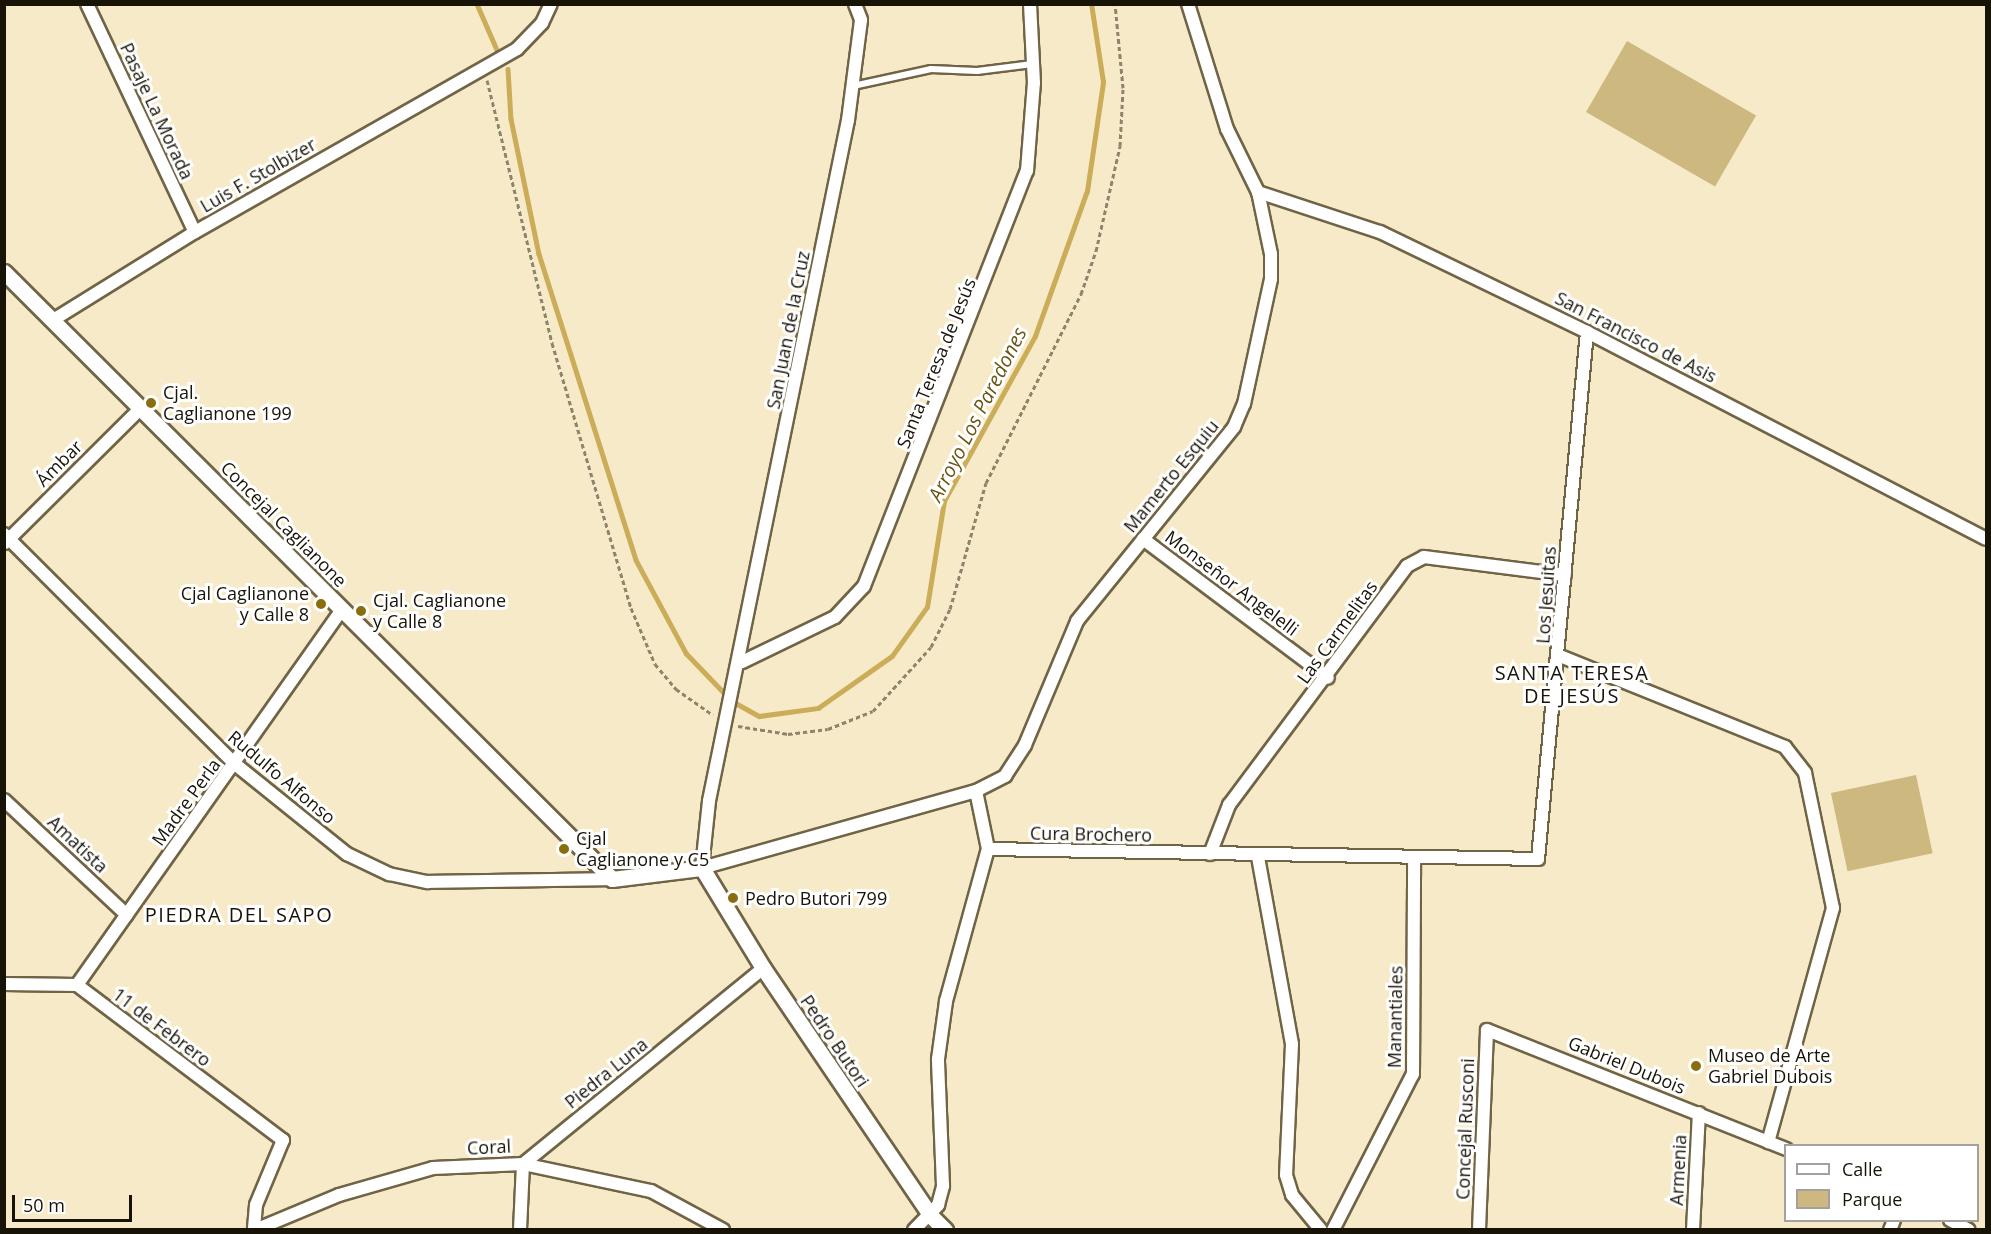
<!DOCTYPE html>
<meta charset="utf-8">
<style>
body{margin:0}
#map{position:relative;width:1991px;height:1234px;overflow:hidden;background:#f7eac8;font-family:"Open Sans",sans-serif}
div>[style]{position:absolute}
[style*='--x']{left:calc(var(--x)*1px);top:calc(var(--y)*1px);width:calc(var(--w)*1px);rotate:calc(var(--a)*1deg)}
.green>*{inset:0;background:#cdb87f;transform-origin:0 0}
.stream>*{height:4.5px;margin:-2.25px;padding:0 2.25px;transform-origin:2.25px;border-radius:2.25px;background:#cbac59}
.path>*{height:3px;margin-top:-1.5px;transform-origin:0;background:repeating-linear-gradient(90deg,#8d846c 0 4.5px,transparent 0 7.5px)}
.roads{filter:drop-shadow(2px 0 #706446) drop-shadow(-2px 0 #706446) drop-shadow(0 2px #706446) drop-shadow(0 -2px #706446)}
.service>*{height:6px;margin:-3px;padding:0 3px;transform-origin:3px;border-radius:3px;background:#fff}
.minor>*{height:12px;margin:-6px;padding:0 6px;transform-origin:6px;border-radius:6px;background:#fff}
.tertiary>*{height:15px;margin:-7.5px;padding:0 7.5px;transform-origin:7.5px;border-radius:7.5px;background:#fff}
.dots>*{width:16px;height:16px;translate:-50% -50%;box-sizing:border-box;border:3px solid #fff;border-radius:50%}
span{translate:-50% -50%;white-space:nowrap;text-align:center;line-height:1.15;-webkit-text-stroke:6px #fff;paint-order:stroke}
.street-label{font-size:18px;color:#171307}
.poi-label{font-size:18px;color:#171307}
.left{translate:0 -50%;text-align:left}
.right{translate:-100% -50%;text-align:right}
.water-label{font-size:20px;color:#6a5515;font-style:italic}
.neighbourhood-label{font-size:20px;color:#171307;letter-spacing:1.5px}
.frame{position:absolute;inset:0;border:6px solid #171307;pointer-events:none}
.legend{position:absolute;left:1784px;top:1144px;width:195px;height:78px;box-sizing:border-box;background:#fff;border:2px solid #a2a19c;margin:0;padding:8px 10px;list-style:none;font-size:18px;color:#171307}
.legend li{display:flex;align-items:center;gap:12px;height:30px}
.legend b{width:30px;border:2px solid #a2a19c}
.scale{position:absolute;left:12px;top:1195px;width:120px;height:27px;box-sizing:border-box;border:3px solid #171307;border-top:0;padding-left:8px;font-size:18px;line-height:21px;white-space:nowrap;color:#171307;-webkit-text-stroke:4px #fff;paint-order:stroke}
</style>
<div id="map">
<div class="green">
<div style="left:1627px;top:41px;width:149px;height:82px;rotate:30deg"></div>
<div style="left:1916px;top:775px;width:80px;height:87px;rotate:78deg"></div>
</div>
<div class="stream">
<div style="--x:477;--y:4;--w:52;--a:66.4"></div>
<div style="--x:508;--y:69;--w:50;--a:86.6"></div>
<div style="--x:511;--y:119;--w:138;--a:78.3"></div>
<div style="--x:539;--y:254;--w:321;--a:72.4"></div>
<div style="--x:636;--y:560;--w:106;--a:61.7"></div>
<div style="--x:686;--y:653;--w:66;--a:46.2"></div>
<div style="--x:732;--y:701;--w:31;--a:29"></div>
<div style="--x:759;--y:716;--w:60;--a:-7.7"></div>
<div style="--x:818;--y:708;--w:90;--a:-35.1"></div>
<div style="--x:892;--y:656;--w:60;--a:-54.5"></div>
<div style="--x:927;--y:607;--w:107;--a:-80.9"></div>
<div style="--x:944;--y:501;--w:188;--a:-61.1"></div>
<div style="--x:1035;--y:336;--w:154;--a:-70.3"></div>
<div style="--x:1087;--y:191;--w:110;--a:-81.6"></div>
<div style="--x:1103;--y:82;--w:79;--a:-98.7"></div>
</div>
<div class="path">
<div style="--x:487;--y:80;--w:271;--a:76.1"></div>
<div style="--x:552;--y:343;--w:277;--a:73.4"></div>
<div style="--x:631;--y:608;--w:61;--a:66.8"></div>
<div style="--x:655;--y:664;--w:33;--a:50"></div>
<div style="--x:676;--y:689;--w:45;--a:35.1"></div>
<div style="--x:738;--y:726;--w:51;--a:9.1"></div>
<div style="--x:788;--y:734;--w:40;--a:-7.1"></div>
<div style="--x:828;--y:729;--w:48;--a:-21.8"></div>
<div style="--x:873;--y:711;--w:86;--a:-47.8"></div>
<div style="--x:931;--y:647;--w:42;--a:-63.4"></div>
<div style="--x:950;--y:609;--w:131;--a:-74.1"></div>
<div style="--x:986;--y:483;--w:212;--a:-63.3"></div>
<div style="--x:1081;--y:294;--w:46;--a:-70.8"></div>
<div style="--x:1096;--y:251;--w:108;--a:-77.1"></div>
<div style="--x:1120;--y:146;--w:58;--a:-87"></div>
<div style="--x:1123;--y:88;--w:84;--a:-95.4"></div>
</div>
<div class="roads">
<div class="service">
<div style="--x:853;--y:86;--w:80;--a:-12.3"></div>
<div style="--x:931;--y:69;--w:46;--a:2.5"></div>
<div style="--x:977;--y:71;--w:56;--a:-7.1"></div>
</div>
<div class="minor">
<div style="--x:87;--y:4;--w:252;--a:64.7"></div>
<div style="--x:855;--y:4;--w:17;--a:69"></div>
<div style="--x:861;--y:20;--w:101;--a:97.4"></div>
<div style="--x:848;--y:120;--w:695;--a:101.54"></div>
<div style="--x:709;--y:801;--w:67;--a:96"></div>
<div style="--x:702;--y:868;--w:285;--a:-15.7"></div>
<div style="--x:976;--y:791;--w:59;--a:78.3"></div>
<div style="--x:988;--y:849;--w:550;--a:1.04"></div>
<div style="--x:1538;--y:859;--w:529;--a:-84.69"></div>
<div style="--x:1258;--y:192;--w:128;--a:18.2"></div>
<div style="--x:1380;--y:232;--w:230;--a:25.8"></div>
<div style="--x:1587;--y:332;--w:449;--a:27.4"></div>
<div style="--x:53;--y:320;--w:167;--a:-31.8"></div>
<div style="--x:195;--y:232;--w:370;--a:-29.6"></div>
<div style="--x:517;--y:49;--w:36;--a:-46"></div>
<div style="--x:542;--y:23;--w:21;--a:-65"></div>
<div style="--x:4;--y:534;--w:326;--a:44.9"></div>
<div style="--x:235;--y:764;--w:144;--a:38.8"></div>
<div style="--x:347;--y:854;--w:47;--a:25.5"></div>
<div style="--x:389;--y:874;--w:40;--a:12"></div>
<div style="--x:428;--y:882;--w:184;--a:-0.9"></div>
<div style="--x:1143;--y:539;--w:231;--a:36.9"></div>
<div style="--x:5;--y:543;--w:190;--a:-44.8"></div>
<div style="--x:1560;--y:656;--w:243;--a:22"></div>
<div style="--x:1785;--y:747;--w:33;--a:52"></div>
<div style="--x:1805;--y:773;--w:138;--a:78.3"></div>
<div style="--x:1833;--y:908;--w:243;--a:105.5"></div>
<div style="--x:742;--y:662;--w:103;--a:-25.8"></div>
<div style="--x:835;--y:617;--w:42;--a:-46.9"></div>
<div style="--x:864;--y:586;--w:446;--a:-68.6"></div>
<div style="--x:1027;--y:171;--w:88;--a:-85.5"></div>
<div style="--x:1034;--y:83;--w:79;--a:-92.9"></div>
<div style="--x:976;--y:791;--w:33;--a:-27"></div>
<div style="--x:1005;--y:776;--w:37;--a:-57"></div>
<div style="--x:1025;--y:745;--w:134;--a:-67.2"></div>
<div style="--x:1077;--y:621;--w:250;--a:-51"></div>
<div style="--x:1234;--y:427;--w:25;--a:-67"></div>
<div style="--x:1244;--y:404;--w:128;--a:-77.8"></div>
<div style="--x:1271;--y:279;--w:25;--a:-90"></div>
<div style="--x:1271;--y:254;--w:63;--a:-101.8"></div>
<div style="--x:1258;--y:192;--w:70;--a:-116.2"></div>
<div style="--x:1227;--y:129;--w:131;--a:-107.3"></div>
<div style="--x:4;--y:800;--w:168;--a:43.1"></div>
<div style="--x:1210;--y:854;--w:53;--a:-68.8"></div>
<div style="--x:1229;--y:805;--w:298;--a:-53.3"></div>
<div style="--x:1407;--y:566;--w:19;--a:-28"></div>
<div style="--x:1424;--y:557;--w:142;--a:7.3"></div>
<div style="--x:1258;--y:857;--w:190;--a:79.7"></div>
<div style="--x:1292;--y:1044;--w:131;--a:92.6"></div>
<div style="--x:1286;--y:1175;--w:21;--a:73"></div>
<div style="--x:1292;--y:1195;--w:45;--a:50.4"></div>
<div style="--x:4;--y:984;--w:73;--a:0.8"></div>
<div style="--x:77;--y:985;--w:258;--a:37"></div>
<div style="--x:283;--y:1140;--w:70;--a:112.6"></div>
<div style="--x:256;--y:1205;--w:25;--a:95"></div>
<div style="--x:77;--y:985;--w:460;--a:-54.8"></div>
<div style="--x:1950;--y:1220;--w:21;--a:28"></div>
<div style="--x:255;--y:1230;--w:91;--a:-22.6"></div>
<div style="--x:339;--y:1195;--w:98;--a:-16"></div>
<div style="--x:433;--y:1168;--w:90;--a:-2.5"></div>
<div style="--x:523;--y:1164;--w:131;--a:11.9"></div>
<div style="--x:651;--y:1191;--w:82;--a:28.4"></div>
<div style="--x:520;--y:1230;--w:66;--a:-87.4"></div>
<div style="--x:523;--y:1164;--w:310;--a:-39.2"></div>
<div style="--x:914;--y:1230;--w:35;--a:-46"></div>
<div style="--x:938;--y:1205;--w:20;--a:-75"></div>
<div style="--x:943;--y:1186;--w:127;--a:-92.3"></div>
<div style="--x:938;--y:1059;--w:59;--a:-82.1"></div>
<div style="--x:946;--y:1001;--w:158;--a:-74.6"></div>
<div style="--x:1333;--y:1230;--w:175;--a:-62.9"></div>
<div style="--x:1413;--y:1074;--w:217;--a:-89.7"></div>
<div style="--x:1479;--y:1230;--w:200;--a:-87.7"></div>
<div style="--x:1487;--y:1030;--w:322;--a:21.7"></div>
<div style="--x:1693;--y:1230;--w:117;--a:-87.1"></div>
<div style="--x:1890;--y:1230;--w:11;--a:-68"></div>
</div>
<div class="tertiary">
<div style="--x:4;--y:272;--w:859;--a:44.95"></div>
<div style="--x:612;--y:879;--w:91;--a:-7"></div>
<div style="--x:702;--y:868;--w:117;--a:58.6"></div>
<div style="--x:763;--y:968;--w:300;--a:55.9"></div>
<div style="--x:931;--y:1216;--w:20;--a:45"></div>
</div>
</div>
<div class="dots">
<div style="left:151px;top:403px;background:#8a6d0c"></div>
<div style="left:321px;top:604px;background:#8a6d0c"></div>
<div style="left:361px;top:611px;background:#8a6d0c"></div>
<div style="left:564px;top:849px;background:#8a6d0c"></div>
<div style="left:733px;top:898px;background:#8a6d0c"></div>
<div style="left:1696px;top:1066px;background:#8a6d0c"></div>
</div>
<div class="street-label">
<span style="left:157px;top:111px;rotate:65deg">Pasaje La Morada</span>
<span style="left:258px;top:175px;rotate:-30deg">Luis F. Stolbizer</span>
<span style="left:788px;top:330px;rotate:-79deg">San Juan de la Cruz</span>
<span style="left:1636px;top:337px;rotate:27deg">San Francisco de Asis</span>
<span style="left:936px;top:363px;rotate:-68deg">Santa Teresa de Jesús</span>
<span style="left:59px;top:463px;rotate:-45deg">Ámbar</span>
<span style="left:1171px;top:476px;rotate:-51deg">Mamerto Esquiu</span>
<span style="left:284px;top:524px;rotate:45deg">Concejal Caglianone</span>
<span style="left:1232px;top:583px;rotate:37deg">Monseñor Angelelli</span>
<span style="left:1546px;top:595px;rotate:-86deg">Los Jesuitas</span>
<span style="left:1337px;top:632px;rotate:-54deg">Las Carmelitas</span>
<span style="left:282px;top:777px;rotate:40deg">Rudulfo Alfonso</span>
<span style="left:186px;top:802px;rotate:-54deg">Madre Perla</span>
<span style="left:1091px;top:834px;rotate:1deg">Cura Brochero</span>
<span style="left:78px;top:844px;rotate:43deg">Amatista</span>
<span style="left:1395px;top:1017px;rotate:-89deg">Manantiales</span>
<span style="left:162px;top:1027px;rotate:37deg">11 de Febrero</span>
<span style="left:835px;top:1041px;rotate:56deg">Pedro Butori</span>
<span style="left:1627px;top:1065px;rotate:22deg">Gabriel Dubois</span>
<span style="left:606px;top:1073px;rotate:-39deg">Piedra Luna</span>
<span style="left:1465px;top:1129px;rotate:-88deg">Concejal Rusconi</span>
<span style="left:489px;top:1147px;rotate:-3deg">Coral</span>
<span style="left:1678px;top:1170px;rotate:-87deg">Armenia</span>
</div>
<div class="poi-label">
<span class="left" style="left:163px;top:403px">Cjal.<br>Caglianone 199</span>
<span class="right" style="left:309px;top:604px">Cjal Caglianone<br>y Calle 8</span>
<span class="left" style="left:373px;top:611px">Cjal. Caglianone<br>y Calle 8</span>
<span class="left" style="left:576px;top:849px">Cjal<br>Caglianone y C5</span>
<span class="left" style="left:745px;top:898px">Pedro Butori 799</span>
<span class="left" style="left:1708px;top:1066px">Museo de Arte<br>Gabriel Dubois</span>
</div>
<div class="water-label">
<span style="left:977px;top:414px;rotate:-63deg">Arroyo Los Paredones</span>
</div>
<div class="neighbourhood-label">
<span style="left:1572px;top:684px">SANTA TERESA<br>DE JESÚS</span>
<span style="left:239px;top:914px">PIEDRA DEL SAPO</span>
</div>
<div class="frame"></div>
<ul class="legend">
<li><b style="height:8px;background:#fff"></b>Calle</li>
<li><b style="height:16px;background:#cdb87f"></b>Parque</li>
</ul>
<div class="scale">50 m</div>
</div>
